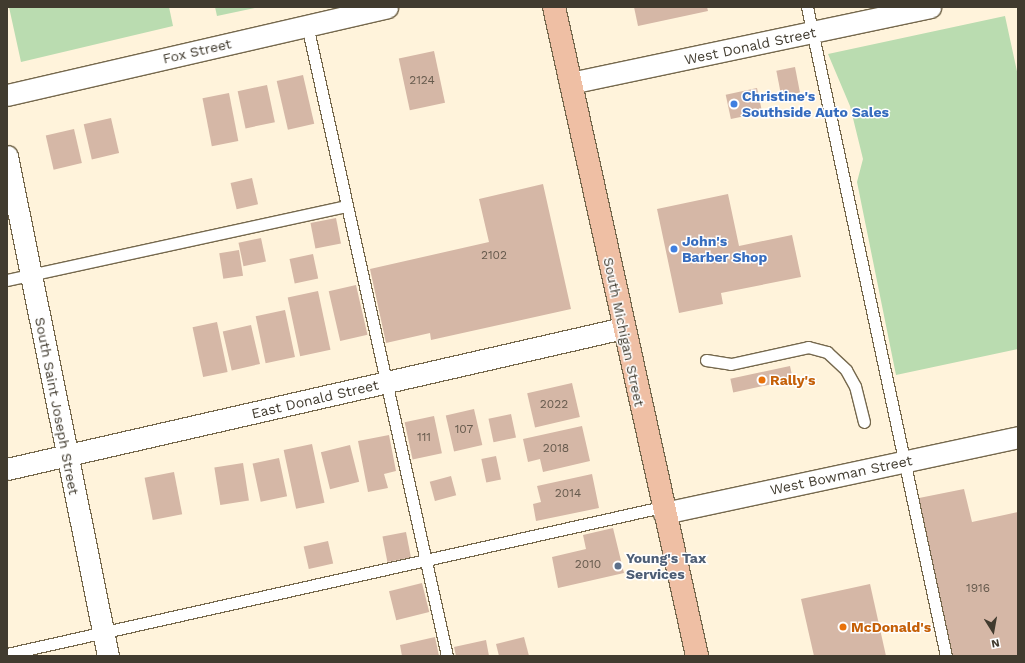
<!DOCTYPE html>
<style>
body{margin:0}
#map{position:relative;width:1025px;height:663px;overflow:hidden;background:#fff3db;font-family:"Work Sans",sans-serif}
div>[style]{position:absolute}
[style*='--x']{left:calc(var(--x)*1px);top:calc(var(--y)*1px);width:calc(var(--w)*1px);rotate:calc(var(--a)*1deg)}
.green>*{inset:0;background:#badcb0}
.building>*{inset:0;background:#d5b7a6;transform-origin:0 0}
.roads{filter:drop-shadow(1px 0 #75684d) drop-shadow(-1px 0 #75684d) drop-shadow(0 1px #75684d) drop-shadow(0 -1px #75684d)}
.lane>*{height:11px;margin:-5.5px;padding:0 5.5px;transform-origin:5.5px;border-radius:5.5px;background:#fff}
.street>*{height:21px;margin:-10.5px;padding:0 10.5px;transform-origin:10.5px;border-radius:10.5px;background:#fff}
.primary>*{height:22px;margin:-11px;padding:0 11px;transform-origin:11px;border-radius:11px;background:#efbfa4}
.dots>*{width:11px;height:11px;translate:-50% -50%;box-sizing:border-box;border:2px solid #fff;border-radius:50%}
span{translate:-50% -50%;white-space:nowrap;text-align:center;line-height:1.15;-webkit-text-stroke:3px #fff;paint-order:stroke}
.number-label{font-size:12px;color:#665a4d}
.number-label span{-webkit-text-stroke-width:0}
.street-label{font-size:14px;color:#413b2f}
.shop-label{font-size:14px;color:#366cbe;font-weight:700}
.left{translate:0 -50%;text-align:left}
.food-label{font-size:14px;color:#c56008;font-weight:700}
.service-label{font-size:14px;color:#4e5e75;font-weight:700}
.frame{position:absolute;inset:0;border:8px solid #413b2f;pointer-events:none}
.north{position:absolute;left:973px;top:611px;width:40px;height:40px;-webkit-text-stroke:3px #fff;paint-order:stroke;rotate:169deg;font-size:11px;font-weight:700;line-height:16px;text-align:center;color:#413b2f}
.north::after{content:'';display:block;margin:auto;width:14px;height:18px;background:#413b2f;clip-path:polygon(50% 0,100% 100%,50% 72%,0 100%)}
</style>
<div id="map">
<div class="green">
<div style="clip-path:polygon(9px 7px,169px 7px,173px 26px,21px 62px)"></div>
<div style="clip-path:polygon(215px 7px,259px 7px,217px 16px)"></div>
<div style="clip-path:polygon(1005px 16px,1018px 76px,1018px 349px,896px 375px,857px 182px,863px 159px,850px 106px,828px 54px)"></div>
</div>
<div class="building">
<div style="clip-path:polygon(634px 7px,707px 7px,708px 11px,638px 26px)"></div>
<div style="left:434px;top:51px;width:53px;height:36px;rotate:78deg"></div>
<div style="left:795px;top:67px;width:26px;height:19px;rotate:79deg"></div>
<div style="left:303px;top:75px;width:50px;height:27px;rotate:77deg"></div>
<div style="left:267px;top:85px;width:38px;height:30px;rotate:78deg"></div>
<div style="left:757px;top:88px;width:25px;height:32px;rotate:78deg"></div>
<div style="left:229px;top:93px;width:49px;height:27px;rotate:79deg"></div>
<div style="left:111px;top:118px;width:36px;height:28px;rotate:77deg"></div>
<div style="left:74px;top:129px;width:35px;height:29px;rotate:77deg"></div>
<div style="left:252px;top:178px;width:27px;height:22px;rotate:77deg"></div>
<div style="clip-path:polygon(543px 184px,571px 309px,431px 340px,430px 333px,386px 343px,370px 269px,489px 242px,479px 199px)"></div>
<div style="clip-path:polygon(728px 194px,739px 246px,792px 235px,801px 277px,721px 293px,723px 304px,679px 313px,657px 209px)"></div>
<div style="left:336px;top:218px;width:26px;height:26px;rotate:79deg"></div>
<div style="left:261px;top:238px;width:24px;height:23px;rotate:78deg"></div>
<div style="left:239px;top:250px;width:26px;height:20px;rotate:81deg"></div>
<div style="left:313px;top:254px;width:25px;height:24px;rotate:78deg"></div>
<div style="left:356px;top:285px;width:51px;height:28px;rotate:77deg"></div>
<div style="left:318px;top:291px;width:60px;height:31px;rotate:78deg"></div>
<div style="left:285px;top:310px;width:48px;height:30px;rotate:78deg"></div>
<div style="left:217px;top:322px;width:51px;height:25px;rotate:78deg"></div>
<div style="left:251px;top:325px;width:40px;height:29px;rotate:77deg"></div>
<div style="left:790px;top:366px;width:14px;height:61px;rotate:78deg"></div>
<div style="left:572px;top:383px;width:35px;height:46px;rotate:77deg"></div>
<div style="left:474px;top:409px;width:37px;height:29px;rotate:77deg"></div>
<div style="left:511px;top:414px;width:24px;height:23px;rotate:78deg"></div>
<div style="left:434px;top:416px;width:38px;height:30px;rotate:78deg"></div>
<div style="clip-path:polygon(582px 426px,590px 461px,543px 472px,540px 459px,528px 462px,523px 439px)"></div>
<div style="clip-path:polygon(389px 435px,396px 471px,384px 474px,388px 488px,368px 492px,358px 441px)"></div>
<div style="left:312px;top:444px;width:60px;height:29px;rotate:78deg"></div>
<div style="left:350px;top:445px;width:38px;height:30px;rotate:76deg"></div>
<div style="left:496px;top:456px;width:24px;height:15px;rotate:78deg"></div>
<div style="left:279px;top:458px;width:39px;height:27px;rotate:78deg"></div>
<div style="left:243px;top:463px;width:38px;height:29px;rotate:81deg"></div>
<div style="left:174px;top:472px;width:43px;height:30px;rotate:79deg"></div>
<div style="clip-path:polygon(592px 474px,599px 508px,536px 521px,533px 504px,541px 502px,537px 486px)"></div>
<div style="left:451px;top:476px;width:20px;height:22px;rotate:75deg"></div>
<div style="clip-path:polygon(964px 489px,972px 522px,1018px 512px,1018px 656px,953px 656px,919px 498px)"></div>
<div style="clip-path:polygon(613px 528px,624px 573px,558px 588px,552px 557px,586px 549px,583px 535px)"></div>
<div style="left:406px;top:532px;width:26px;height:24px;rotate:79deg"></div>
<div style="left:328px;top:541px;width:23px;height:25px;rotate:77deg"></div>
<div style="left:422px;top:583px;width:30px;height:34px;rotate:76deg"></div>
<div style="clip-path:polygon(870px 584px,886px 656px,814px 656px,801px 599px)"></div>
<div style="clip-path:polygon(435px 637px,439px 656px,402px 656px,400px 645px)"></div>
<div style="clip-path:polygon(524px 637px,529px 656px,499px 656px,496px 644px)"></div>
<div style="clip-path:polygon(486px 640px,489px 656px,456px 656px,454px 647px)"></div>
</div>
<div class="roads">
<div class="lane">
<div style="--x:807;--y:7;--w:664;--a:77.91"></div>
<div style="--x:307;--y:25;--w:646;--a:77.49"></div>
<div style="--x:7;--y:280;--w:347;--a:-12.3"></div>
<div style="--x:706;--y:360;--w:25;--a:9"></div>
<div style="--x:731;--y:364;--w:79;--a:-12.4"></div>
<div style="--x:808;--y:347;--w:20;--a:15"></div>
<div style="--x:827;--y:352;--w:26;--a:43"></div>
<div style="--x:846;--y:370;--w:18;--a:61"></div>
<div style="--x:855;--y:386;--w:37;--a:76"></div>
<div style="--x:7;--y:654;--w:671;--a:-12.65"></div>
</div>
<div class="street">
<div style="--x:570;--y:83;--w:368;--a:-11.9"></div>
<div style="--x:7;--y:95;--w:390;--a:-13"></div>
<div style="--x:7;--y:156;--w:510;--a:78.58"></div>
<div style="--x:7;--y:469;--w:632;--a:-12.89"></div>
<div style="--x:664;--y:513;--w:362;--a:-12.1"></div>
</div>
<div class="primary">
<div style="--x:554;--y:7;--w:665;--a:77.57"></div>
</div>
</div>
<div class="dots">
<div style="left:734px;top:104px;background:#3f7fe0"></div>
<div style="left:674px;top:249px;background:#3f7fe0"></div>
<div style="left:762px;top:380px;background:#e8710a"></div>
<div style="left:618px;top:566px;background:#5c6f8a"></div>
<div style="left:843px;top:627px;background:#e8710a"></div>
</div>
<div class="number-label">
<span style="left:422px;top:81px">2124</span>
<span style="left:494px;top:256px">2102</span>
<span style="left:554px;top:405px">2022</span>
<span style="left:464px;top:430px">107</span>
<span style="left:424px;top:438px">111</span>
<span style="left:556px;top:449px">2018</span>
<span style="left:568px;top:494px">2014</span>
<span style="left:588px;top:565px">2010</span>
<span style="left:978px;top:589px">1916</span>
</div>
<div class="street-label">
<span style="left:750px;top:46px;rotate:-12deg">West Donald Street</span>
<span style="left:197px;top:51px;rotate:-13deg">Fox Street</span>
<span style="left:624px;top:332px;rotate:78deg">South Michigan Street</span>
<span style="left:315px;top:399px;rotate:-13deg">East Donald Street</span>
<span style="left:57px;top:406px;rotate:79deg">South Saint Joseph Street</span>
<span style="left:841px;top:475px;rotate:-12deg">West Bowman Street</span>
</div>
<div class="shop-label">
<span class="left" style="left:742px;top:104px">Christine's<br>Southside Auto Sales</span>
<span class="left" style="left:682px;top:249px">John's<br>Barber Shop</span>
</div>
<div class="food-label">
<span class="left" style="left:770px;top:380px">Rally's</span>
<span class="left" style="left:851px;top:627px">McDonald's</span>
</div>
<div class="service-label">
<span class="left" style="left:626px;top:566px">Young's Tax<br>Services</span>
</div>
<div class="frame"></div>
<div class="north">N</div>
</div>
